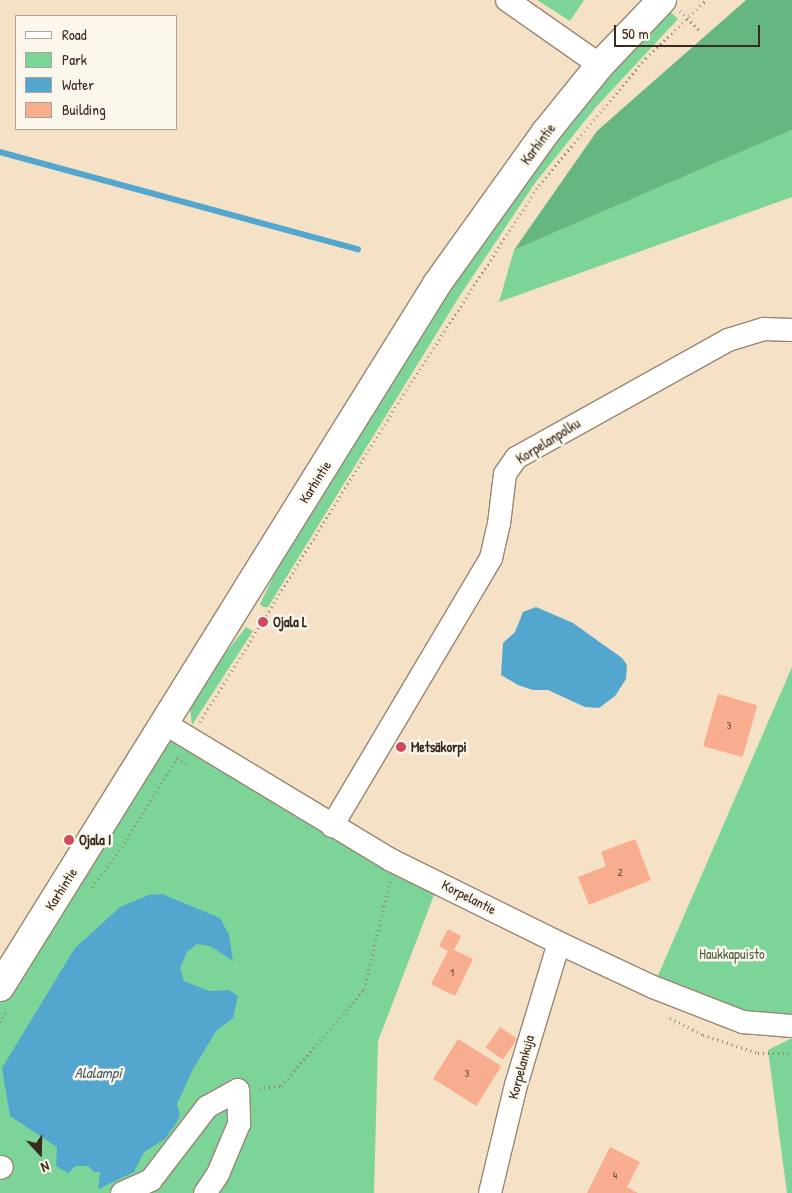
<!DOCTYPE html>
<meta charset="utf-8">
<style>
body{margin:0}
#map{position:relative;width:792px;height:1193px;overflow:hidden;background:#f4e1c6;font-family:"Patrick Hand",sans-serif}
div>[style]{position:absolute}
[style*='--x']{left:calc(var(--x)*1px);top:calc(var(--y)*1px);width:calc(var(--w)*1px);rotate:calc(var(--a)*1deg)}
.green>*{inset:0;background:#7dd499}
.forest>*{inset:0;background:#66b681}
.water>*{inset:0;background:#53a7cf}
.stream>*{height:5.5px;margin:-2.75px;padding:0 2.75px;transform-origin:2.75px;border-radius:2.75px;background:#53a7cf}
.building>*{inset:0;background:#f9ad8f;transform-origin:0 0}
.path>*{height:3px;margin-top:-1.5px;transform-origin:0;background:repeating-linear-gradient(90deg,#988672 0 1px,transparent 0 5px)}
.roads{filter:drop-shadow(1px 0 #988672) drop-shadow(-1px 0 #988672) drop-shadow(0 1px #988672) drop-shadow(0 -1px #988672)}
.street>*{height:22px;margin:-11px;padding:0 11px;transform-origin:11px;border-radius:11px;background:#fff}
.secondary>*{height:28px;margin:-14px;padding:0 14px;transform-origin:14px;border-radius:14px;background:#fff}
.dots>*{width:14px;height:14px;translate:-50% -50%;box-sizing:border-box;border:2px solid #fbf7ec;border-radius:50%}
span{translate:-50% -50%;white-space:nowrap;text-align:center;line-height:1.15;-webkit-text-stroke:5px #fbf7ec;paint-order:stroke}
.number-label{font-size:11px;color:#6a4b3a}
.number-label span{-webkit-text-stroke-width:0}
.street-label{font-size:14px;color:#3b2a1e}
.poi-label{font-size:14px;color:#3b2a1e;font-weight:700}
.left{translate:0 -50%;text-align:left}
.park-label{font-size:14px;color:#4f5d43}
.water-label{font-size:15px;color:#455c65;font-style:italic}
.legend{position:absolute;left:15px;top:15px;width:162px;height:115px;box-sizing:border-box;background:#fbf7ec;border:1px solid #aea59a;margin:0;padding:6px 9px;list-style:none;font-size:15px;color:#3b2a1e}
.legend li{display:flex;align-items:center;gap:10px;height:25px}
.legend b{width:25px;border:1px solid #aea59a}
.north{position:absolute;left:15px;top:1128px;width:50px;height:50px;-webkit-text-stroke:4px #fbf7ec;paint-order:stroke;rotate:159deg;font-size:14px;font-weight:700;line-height:20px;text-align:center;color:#3b2a1e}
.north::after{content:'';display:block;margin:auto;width:18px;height:22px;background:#3b2a1e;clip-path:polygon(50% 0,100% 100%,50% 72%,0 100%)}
.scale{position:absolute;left:614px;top:25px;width:146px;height:22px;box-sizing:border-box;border:2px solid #3b2a1e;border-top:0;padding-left:6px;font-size:15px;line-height:18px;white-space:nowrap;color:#3b2a1e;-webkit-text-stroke:4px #fbf7ec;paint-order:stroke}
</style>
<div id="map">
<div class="green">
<div style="clip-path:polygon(537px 0,584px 0,570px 21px)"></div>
<div style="clip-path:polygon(666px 8px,678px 19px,596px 107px,535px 183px,459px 297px,268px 607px,263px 607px,260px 604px,277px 569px,279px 554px,429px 316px,557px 132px)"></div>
<div style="clip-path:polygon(792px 130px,792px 197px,499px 302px,514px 250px)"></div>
<div style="clip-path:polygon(246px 627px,253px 631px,192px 725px,189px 700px)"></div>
<div style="clip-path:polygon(792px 667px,792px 1026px,653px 987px)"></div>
<div style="clip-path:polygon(159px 724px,439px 882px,378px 1041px,374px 1193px,0 1193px,0 986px)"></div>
<div style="clip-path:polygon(792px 1038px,792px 1193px,787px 1193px,768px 1050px)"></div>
</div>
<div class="forest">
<div style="clip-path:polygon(746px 0,792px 0,792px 130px,514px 250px,597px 131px)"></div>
</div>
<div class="water">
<div style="clip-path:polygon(536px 607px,573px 623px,622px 658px,627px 665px,626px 679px,615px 696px,599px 708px,585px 707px,548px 690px,533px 690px,518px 685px,501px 675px,503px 643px,515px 632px,523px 612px)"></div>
<div style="clip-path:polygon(162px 894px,220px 918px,229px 935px,233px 961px,210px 946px,197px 944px,187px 952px,180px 968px,184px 981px,209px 991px,229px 990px,238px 996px,233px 1018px,216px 1031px,192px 1071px,177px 1104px,180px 1115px,177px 1122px,165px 1139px,144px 1152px,134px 1172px,98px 1189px,100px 1172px,94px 1172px,88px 1166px,76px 1166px,68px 1173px,56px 1166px,57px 1147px,10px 1116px,2px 1068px,75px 948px,120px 907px,149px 895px)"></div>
</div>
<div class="stream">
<div style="--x:0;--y:152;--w:371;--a:15.2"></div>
</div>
<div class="building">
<div style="left:718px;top:694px;width:41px;height:54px;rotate:16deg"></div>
<div style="clip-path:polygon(635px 839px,651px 880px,589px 905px,578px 877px,606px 866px,601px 852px)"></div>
<div style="clip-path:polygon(448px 929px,461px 936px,454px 950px,473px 959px,455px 996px,431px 984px,448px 951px,439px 946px)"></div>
<div style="left:500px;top:1027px;width:21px;height:25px;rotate:35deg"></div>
<div style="left:458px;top:1039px;width:51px;height:47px;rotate:32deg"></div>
<div style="clip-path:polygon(610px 1147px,640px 1162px,627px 1187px,638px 1193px,587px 1193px)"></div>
</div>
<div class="path">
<div style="--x:680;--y:11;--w:28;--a:45"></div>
<div style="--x:200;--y:722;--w:375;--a:-58.2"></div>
<div style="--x:398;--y:403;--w:260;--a:-57.1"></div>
<div style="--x:539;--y:185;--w:166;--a:-49.9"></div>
<div style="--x:646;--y:58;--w:83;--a:-44"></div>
<div style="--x:177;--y:758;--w:12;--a:31"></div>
<div style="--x:92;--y:887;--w:59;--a:-53.9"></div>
<div style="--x:127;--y:839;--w:100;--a:-58.5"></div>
<div style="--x:670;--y:1018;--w:37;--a:27"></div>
<div style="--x:703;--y:1035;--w:58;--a:18.1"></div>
<div style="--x:758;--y:1053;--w:34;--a:0"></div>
<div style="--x:0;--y:1022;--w:15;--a:-58"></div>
<div style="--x:259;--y:1088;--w:22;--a:-5"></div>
<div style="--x:281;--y:1086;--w:128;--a:-49.4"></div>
<div style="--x:364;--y:989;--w:111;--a:-76.5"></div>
</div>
<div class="roads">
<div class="street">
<div style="--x:507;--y:0;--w:113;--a:35"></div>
<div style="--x:164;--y:723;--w:265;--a:31.1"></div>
<div style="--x:391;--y:860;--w:187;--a:26.3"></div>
<div style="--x:559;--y:943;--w:104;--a:25.1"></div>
<div style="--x:653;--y:987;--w:97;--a:21.3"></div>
<div style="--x:743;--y:1022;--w:49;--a:4.7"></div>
<div style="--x:332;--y:826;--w:312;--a:-59.3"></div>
<div style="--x:491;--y:558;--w:35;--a:-77"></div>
<div style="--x:499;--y:524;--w:50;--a:-83.2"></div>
<div style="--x:505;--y:474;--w:19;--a:-55"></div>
<div style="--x:516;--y:458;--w:243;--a:-29.1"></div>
<div style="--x:728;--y:340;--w:38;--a:-17"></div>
<div style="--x:764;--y:329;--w:28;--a:2"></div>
<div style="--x:0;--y:1168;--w:2;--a:-27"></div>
<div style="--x:122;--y:1193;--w:32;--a:-24"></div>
<div style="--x:151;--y:1180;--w:92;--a:-52.5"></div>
<div style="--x:207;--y:1107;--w:35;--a:-29"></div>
<div style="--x:238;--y:1090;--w:34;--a:88"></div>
<div style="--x:239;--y:1124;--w:54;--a:112.8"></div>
<div style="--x:218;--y:1174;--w:23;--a:124"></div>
<div style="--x:490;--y:1193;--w:111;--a:-76.5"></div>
<div style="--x:516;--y:1085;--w:148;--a:-73.2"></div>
</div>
<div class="secondary">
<div style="--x:0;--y:987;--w:828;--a:-58.13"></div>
<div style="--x:437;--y:284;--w:186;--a:-54.4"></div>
<div style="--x:545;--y:133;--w:87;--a:-51"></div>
<div style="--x:600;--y:65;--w:90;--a:-46.4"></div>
</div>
</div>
<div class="dots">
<div style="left:263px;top:622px;background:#d1495b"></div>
<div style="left:401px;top:747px;background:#d1495b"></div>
<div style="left:69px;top:840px;background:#d1495b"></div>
</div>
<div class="number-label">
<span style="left:729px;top:725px">3</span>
<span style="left:620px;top:872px">2</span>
<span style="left:452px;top:972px">1</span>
<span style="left:467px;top:1073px">3</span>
<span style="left:615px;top:1175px">4</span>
</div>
<div class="street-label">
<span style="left:538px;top:144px;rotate:-53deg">Karhintie</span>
<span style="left:548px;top:441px;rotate:-32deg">Korpelanpolku</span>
<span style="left:315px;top:482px;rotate:-58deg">Karhintie</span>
<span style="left:61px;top:889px;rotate:-58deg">Karhintie</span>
<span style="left:469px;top:897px;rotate:27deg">Korpelantie</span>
<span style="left:521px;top:1067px;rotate:-75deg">Korpelankuja</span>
</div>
<div class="poi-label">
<span class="left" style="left:273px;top:622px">Ojala L</span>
<span class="left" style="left:411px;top:747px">Metsäkorpi</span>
<span class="left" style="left:79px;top:840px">Ojala I</span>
</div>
<div class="park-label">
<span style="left:732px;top:954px">Haukkapuisto</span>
</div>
<div class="water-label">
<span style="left:98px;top:1073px">Alalampi</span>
</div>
<ul class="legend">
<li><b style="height:6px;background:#fff"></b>Road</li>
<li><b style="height:14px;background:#7dd499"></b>Park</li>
<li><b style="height:14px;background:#53a7cf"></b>Water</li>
<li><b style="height:14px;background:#f9ad8f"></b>Building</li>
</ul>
<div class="north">N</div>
<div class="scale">50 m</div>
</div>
